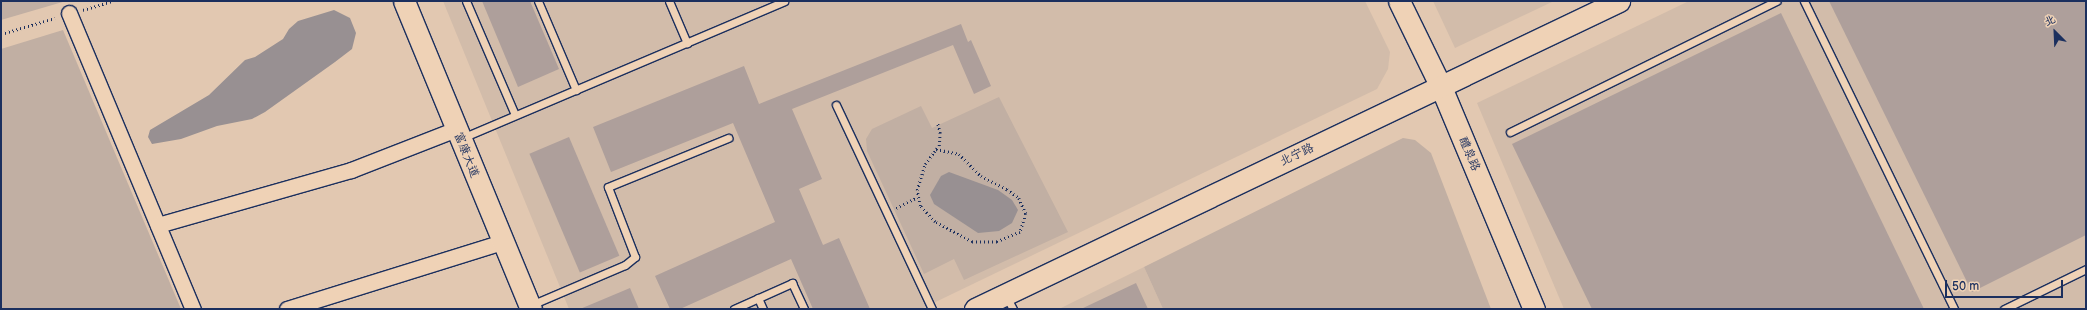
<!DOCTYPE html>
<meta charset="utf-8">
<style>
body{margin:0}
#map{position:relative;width:2087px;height:310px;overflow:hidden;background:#e2c8b1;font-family:"Balsamiq Sans","LXGW WenKai TC",sans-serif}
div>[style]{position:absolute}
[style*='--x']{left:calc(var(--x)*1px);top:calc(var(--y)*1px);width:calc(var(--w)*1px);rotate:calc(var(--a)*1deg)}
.built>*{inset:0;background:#d2bcaa}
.green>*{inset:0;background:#c1afa3}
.water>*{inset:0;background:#989092}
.building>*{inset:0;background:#ae9f9b;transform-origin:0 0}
.path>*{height:2.5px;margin-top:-1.25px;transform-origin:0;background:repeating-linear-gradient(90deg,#1b2f5e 0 1px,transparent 0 4px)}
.roads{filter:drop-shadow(1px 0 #1b2f5e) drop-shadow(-1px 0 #1b2f5e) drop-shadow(0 1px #1b2f5e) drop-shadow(0 -1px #1b2f5e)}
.lane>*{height:7px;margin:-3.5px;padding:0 3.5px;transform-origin:3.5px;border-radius:3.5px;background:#efd2b6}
.street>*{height:15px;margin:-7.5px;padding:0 7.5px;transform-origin:7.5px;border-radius:7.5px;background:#efd2b6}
.secondary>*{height:21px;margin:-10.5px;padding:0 10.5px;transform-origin:10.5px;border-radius:10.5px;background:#efd2b6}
span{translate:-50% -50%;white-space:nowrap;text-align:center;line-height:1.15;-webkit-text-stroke:3px #efd2b6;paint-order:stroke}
.street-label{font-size:12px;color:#1b2f5e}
.frame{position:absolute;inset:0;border:2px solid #1b2f5e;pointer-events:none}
.north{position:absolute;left:2035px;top:12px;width:40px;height:40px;-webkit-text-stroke:3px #efd2b6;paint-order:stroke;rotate:336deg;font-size:11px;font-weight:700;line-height:16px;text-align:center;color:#1b2f5e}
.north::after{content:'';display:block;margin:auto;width:14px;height:18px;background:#1b2f5e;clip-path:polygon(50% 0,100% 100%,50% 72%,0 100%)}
.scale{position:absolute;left:1945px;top:280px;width:118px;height:18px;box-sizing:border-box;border:2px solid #1b2f5e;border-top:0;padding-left:5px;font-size:12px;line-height:14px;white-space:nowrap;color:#1b2f5e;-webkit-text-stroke:3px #efd2b6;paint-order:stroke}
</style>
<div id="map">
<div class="built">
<div style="clip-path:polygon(443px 1px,1365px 1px,1390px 52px,1388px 69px,1377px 89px,921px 309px,569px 309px)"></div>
<div style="clip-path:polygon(1433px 1px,1554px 1px,1455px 48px)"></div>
<div style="clip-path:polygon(1689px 1px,2086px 1px,2086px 309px,1564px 309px,1477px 103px)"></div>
<div style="clip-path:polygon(1144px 267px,1163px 309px,1059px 309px)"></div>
</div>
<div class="green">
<div style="clip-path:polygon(1px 1px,66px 1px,1px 20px)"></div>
<div style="clip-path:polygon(63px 30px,181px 309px,1px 309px,1px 49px)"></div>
<div style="clip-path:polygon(999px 97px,1068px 232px,964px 280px,954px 259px,924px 274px,867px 151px,866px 139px,872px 129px,921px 106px,932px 128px)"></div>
<div style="clip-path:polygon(1403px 138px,1415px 140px,1431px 153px,1491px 309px,1163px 309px,1144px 267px)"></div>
</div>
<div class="water">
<div style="clip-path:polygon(334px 10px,350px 18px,356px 33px,352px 49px,335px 62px,265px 112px,252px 119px,217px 126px,181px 139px,152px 144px,148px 137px,150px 130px,209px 95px,245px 60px,255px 57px,283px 39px,289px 29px,298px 21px)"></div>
<div style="clip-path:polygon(949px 172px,998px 190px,1012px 200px,1018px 210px,1012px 223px,999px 231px,978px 233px,934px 204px,930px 195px,941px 176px)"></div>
</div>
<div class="building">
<div style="clip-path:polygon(482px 1px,530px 1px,559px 69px,518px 87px)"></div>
<div style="clip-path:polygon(1829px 1px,2086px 1px,2086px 235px,1972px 292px)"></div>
<div style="clip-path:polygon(1781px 13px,1924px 309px,1592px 309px,1512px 144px)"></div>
<div style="clip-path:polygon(961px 24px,968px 42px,971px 40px,991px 86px,974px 94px,953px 45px,792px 109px,822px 179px,799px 189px,823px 245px,839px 238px,870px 309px,813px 309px,791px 259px,680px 309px,670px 309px,655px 276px,775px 222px,733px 123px,611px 172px,593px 127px,744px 66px,759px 104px)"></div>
<div style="left:569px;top:137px;width:129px;height:43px;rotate:67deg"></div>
<div style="clip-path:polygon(1136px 283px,1148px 309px,1081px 309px)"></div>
<div style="clip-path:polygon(630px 288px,639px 309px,580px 309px)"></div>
</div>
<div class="path">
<div style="--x:83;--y:10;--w:31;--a:-17"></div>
<div style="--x:1;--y:34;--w:56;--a:-16.5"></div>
<div style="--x:936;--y:149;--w:24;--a:12"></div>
<div style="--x:959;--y:154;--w:31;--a:45"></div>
<div style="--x:981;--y:176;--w:29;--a:27"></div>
<div style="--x:1007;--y:189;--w:15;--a:37"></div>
<div style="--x:1019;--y:198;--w:17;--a:66"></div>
<div style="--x:1026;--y:214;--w:19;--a:108"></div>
<div style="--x:1020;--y:232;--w:25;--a:157"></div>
<div style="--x:997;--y:242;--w:25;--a:180"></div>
<div style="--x:972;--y:242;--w:42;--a:-151.6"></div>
<div style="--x:935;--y:222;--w:22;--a:-133"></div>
<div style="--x:920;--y:206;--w:16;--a:-101"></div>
<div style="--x:917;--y:190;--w:27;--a:-73"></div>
<div style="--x:925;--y:164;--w:15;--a:-53"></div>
<div style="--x:934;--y:152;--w:4;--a:-56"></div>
<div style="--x:936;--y:149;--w:4;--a:-45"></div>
<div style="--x:939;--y:146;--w:13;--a:-86"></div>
<div style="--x:940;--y:133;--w:11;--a:-105"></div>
<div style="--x:896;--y:208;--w:22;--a:-27"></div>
</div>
<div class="roads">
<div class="lane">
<div style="--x:466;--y:1;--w:124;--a:66.7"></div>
<div style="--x:538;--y:1;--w:97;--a:66.9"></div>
<div style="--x:669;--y:1;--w:46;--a:66.8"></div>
<div style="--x:1804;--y:1;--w:343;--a:64"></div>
<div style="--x:836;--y:105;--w:225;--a:64.8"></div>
<div style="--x:1510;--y:132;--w:297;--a:-26.2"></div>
<div style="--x:462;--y:138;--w:350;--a:-23"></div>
<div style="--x:1006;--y:296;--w:15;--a:62"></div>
<div style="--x:758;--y:298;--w:12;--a:66"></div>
<div style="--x:531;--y:305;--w:102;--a:-23.1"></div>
<div style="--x:625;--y:265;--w:13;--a:-39"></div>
<div style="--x:635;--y:257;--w:75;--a:-111.1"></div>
<div style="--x:608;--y:187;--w:130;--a:-22.2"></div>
<div style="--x:734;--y:309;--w:64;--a:-24.1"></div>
<div style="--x:792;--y:283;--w:29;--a:65"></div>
<div style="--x:2004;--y:309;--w:91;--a:-26"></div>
</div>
<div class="street">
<div style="--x:69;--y:13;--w:321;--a:67.3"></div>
<div style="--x:158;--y:225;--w:201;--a:-15.9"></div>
<div style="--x:351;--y:170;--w:113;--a:-21.3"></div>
<div style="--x:287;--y:309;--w:225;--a:-17.3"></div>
</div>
<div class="secondary">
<div style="--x:404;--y:1;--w:333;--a:67.6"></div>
<div style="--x:1399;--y:1;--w:96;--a:64"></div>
<div style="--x:1441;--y:87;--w:241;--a:67.3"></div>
<div style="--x:975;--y:309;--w:714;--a:-25.56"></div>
</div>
</div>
<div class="street-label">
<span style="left:1469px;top:154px;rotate:67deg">醴泉路</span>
<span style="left:466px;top:155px;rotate:68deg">富康大道</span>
<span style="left:1297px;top:155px;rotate:-25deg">北宁路</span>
</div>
<div class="frame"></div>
<div class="north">北</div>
<div class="scale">50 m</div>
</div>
